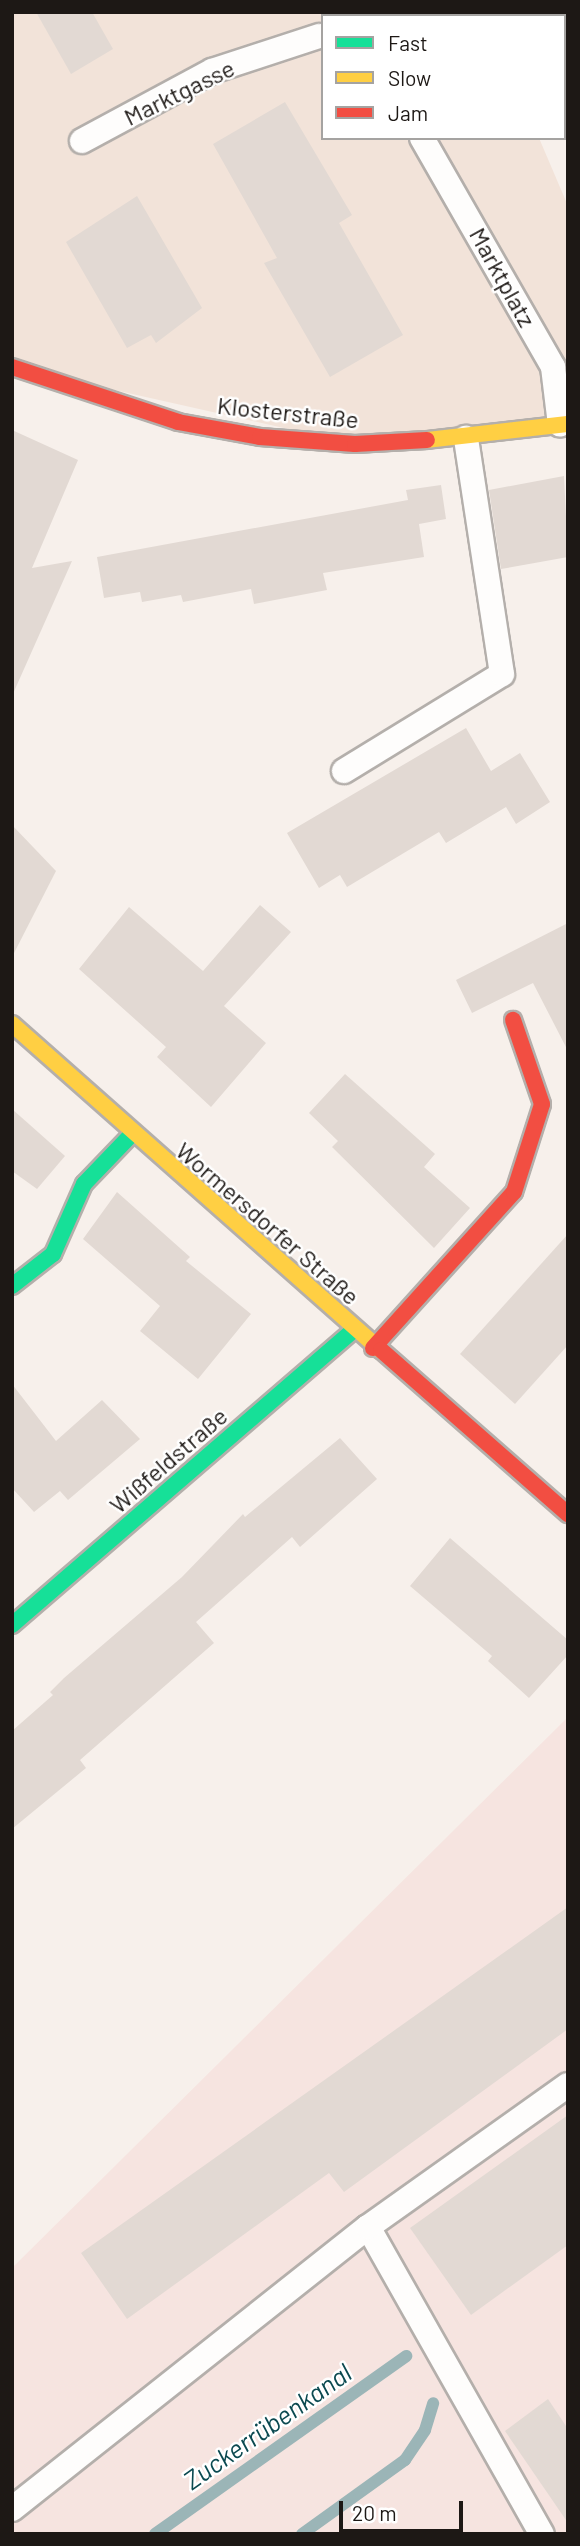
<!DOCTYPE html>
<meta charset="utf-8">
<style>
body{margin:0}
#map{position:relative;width:580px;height:2546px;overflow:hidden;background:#f7f0eb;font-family:Barlow,sans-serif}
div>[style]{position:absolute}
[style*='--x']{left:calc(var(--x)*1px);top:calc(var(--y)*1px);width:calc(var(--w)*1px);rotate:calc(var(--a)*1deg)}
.built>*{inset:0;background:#f2e3d9}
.industrial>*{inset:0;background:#f6e4e0}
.stream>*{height:12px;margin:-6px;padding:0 6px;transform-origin:6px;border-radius:6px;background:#9bb5b7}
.building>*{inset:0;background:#e2d9d3}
.roads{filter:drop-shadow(2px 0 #b4afab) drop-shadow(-2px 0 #b4afab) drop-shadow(0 2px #b4afab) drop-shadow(0 -2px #b4afab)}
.lane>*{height:24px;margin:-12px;padding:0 12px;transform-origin:12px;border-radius:12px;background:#fefdfc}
.fast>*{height:16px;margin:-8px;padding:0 8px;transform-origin:8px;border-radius:8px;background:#16e098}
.slow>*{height:16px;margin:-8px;padding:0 8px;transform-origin:8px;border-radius:8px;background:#ffcf43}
.jam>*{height:16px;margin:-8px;padding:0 8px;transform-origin:8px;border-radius:8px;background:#f24e42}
span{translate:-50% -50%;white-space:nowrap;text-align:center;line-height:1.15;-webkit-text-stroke:5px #fff;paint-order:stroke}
.street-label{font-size:24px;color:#1d1815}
.water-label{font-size:26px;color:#0b4950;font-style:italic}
.frame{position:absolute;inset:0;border:14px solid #1d1815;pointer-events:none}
.legend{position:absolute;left:321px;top:14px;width:245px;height:126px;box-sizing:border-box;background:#fff;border:2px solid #a5a3a1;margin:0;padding:9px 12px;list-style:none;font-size:21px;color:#1d1815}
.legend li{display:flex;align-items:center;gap:14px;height:35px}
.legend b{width:35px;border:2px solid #a5a3a1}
.scale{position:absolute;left:339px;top:2501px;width:124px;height:32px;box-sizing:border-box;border:4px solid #1d1815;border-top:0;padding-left:9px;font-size:21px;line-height:24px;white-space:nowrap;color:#1d1815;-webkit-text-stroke:5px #fff;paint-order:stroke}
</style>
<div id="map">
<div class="built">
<div style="clip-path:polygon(12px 12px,568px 12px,564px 86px,564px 16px,323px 16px,323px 138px,539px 138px,568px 206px,568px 424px,355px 444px,12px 367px)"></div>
</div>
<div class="industrial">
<div style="clip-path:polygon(568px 1717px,568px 2534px,12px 2534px,12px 2268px)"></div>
</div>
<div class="stream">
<div style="--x:155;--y:2534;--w:308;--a:-35.3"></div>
<div style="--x:302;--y:2534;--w:127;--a:-35.7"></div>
<div style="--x:405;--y:2460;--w:36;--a:-56"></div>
<div style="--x:425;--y:2430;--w:28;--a:-73"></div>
</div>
<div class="building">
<div style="clip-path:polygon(36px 12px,92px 12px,113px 49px,71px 74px)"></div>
<div style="clip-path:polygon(285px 102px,352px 215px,339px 223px,403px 335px,330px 377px,264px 263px,277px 258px,213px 144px)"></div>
<div style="clip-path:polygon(137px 196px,202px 308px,156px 343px,151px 335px,127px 348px,66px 242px)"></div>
<div style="clip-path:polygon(12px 430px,78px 460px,32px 568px,72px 561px,12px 696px)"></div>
<div style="clip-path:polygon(564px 476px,568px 557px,501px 569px,489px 490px)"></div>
<div style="clip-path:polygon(441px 485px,446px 519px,419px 524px,424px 557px,323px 573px,327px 590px,254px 604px,251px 589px,183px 602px,181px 595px,142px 602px,140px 592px,104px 598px,97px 557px,408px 500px,406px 490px)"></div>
<div style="clip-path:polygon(466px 728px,491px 771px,520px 753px,550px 802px,516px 824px,506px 807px,446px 843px,439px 832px,347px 887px,340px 875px,319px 888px,287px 833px)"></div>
<div style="clip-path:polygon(12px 825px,56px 871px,12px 957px)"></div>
<div style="clip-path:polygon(260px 905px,291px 932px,224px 1006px,266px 1043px,211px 1107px,157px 1057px,166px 1047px,79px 969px,129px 907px,203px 971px)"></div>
<div style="clip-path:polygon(568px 923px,568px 1051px,533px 983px,472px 1013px,456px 980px)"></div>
<div style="clip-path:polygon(345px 1074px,435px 1154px,424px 1167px,470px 1208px,434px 1248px,332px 1147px,338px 1141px,309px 1113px)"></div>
<div style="clip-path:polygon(12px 1109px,65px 1156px,37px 1189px,12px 1171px)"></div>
<div style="clip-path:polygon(117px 1192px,190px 1257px,186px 1261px,251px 1314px,198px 1379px,140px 1331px,160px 1306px,83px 1239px)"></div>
<div style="clip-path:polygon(568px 1234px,568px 1345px,515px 1404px,460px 1354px)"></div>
<div style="clip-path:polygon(12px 1384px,56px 1441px,102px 1400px,140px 1439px,68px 1500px,60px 1491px,34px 1512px,12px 1488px)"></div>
<div style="clip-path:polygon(340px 1438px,377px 1479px,300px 1547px,292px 1537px,196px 1622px,214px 1643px,80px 1760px,86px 1768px,12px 1829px,12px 1731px,53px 1695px,50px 1692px,64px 1678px,182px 1577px,243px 1514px,245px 1517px)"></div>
<div style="clip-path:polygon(450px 1538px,568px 1640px,568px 1655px,529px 1698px,488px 1661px,492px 1656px,410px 1586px)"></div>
<div style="clip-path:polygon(568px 1907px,568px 2029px,344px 2192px,329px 2173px,127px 2319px,81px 2253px)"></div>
<div style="clip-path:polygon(568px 2115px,568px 2245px,471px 2315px,410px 2228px)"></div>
<div style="clip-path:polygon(548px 2399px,568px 2429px,568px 2523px,505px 2431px)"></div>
</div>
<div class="roads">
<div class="lane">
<div style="--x:357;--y:16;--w:8;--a:-30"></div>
<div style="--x:564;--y:32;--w:4;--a:-27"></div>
<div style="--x:422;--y:138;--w:264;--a:60.2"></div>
<div style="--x:553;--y:367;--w:58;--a:83.1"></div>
<div style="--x:82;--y:141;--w:148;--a:-28.3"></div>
<div style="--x:212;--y:71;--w:113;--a:-18.1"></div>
<div style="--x:344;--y:771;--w:185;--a:-31.5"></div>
<div style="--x:502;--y:674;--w:239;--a:-98.7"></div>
<div style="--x:368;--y:2227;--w:353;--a:60.5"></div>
<div style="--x:12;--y:2509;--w:454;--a:-38.4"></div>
<div style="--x:368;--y:2227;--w:245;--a:-35.4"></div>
</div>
<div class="fast">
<div style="--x:12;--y:1286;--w:52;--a:-38"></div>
<div style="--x:53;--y:1254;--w:77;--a:-66.1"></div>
<div style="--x:84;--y:1184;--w:69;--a:-46.2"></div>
<div style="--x:12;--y:1625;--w:452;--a:-40.8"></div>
</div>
<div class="slow">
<div style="--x:427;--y:440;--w:142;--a:-6.5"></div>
<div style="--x:12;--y:1024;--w:492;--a:41.5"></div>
</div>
<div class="jam">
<div style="--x:12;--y:367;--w:175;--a:18.3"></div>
<div style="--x:178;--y:422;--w:83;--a:10.4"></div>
<div style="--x:260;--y:437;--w:95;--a:4.2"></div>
<div style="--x:355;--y:444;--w:72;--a:-3.2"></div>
<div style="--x:373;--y:1348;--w:210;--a:-47.9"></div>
<div style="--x:514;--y:1192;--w:92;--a:-72.3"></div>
<div style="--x:542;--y:1104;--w:89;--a:-109"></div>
<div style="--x:381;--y:1350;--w:249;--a:41.3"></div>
</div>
</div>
<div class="street-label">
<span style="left:179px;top:92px;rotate:-26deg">Marktgasse</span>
<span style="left:503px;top:277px;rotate:61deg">Marktplatz</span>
<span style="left:288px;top:412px;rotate:6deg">Klosterstraße</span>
<span style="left:268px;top:1223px;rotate:41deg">Wormersdorfer Straße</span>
<span style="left:168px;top:1460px;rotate:-41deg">Wißfeldstraße</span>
</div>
<div class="water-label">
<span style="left:267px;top:2426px;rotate:-35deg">Zuckerrübenkanal</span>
</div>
<div class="frame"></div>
<ul class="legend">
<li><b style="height:9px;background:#16e098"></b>Fast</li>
<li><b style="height:9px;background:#ffcf43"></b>Slow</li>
<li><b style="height:9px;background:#f24e42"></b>Jam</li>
</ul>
<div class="scale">20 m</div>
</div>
